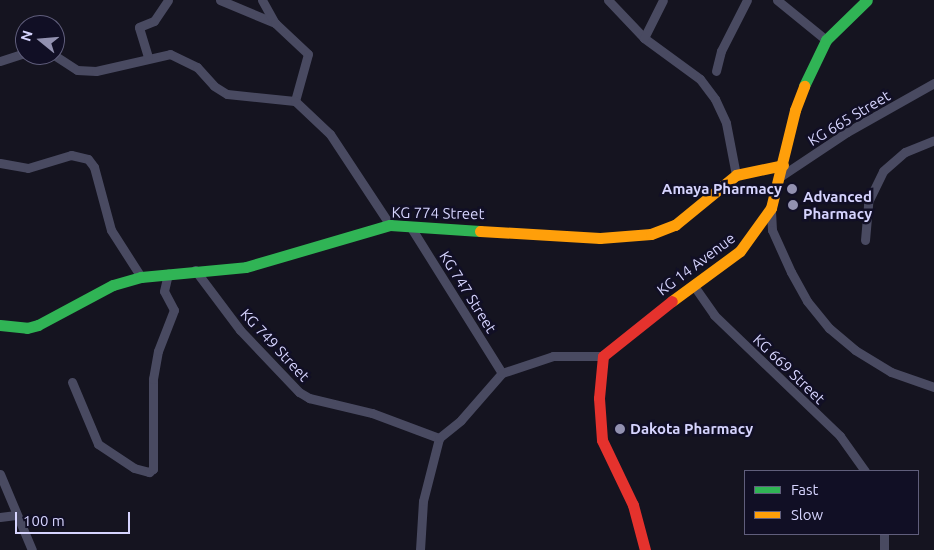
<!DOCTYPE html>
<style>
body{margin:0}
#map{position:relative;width:934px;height:550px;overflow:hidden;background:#151420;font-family:Ubuntu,sans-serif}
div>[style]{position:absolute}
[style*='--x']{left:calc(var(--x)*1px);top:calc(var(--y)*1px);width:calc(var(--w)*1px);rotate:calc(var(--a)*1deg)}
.street>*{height:9px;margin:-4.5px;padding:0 4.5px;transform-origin:4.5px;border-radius:4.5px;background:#494a61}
.fast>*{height:11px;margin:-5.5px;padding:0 5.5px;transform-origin:5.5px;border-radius:5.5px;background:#30b455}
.slow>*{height:11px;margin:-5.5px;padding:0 5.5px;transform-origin:5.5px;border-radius:5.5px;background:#ff9f0a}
.jam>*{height:11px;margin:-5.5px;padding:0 5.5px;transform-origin:5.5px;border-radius:5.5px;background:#e5322d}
.dots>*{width:14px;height:14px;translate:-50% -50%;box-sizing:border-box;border:2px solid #110f25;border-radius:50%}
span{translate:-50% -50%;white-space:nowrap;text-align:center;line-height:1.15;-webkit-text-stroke:5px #110f25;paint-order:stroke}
.street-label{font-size:15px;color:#d6d4fe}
.poi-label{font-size:15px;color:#d6d4fe;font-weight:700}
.right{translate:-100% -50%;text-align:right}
.left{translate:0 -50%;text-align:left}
.legend{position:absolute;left:744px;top:470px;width:175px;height:65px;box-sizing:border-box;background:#110f25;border:1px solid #605e7c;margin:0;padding:6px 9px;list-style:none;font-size:15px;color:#d6d4fe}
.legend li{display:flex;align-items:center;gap:10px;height:25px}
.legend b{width:25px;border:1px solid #605e7c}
.north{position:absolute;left:15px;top:15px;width:50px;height:50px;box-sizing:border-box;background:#110f25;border:1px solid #605e7c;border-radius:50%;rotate:287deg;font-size:14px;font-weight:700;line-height:20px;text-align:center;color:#d6d4fe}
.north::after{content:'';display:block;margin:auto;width:18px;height:22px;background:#9291b0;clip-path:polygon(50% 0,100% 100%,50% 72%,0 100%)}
.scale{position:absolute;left:15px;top:512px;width:115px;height:22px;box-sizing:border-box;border:2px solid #d6d4fe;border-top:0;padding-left:6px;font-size:15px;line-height:18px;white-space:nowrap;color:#d6d4fe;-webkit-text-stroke:4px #110f25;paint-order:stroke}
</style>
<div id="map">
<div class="street">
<div style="--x:220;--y:0;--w:60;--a:22.7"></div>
<div style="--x:262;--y:0;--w:26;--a:61"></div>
<div style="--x:275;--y:23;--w:45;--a:43.2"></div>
<div style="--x:308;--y:54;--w:49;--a:105.5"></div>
<div style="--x:608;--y:0;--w:52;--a:46.5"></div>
<div style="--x:644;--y:38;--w:69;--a:36.2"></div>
<div style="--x:700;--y:79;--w:25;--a:53"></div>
<div style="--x:715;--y:99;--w:26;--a:65"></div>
<div style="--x:726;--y:123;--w:53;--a:79.1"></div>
<div style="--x:777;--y:0;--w:63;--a:39.2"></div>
<div style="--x:644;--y:38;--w:42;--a:-63.4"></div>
<div style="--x:54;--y:55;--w:27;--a:33"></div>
<div style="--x:77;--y:70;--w:19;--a:3"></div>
<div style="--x:96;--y:71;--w:76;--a:-12.9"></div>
<div style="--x:170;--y:54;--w:30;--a:26"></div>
<div style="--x:197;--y:67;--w:25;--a:48"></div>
<div style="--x:214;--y:86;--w:15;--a:32"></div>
<div style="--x:227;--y:94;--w:68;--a:5.9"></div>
<div style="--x:295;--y:101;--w:48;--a:43.3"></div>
<div style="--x:330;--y:134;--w:109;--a:56.6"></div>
<div style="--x:148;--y:57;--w:31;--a:-107"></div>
<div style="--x:139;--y:27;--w:16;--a:-22"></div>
<div style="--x:154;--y:21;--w:25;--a:-56"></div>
<div style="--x:0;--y:61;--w:26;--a:-18"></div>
<div style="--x:716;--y:71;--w:21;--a:-76"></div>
<div style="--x:721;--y:51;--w:57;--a:-63"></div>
<div style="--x:0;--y:163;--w:28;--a:10"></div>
<div style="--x:28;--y:168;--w:45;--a:-16.8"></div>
<div style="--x:71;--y:155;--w:17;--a:13"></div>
<div style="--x:88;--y:159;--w:10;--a:53"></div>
<div style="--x:94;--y:167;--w:65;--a:74.9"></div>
<div style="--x:111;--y:230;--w:56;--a:57.4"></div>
<div style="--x:778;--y:178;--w:83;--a:-33.7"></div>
<div style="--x:847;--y:132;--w:100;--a:-29.4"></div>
<div style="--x:771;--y:211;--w:19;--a:87"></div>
<div style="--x:772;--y:230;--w:46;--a:65.7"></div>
<div style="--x:791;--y:272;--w:33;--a:61"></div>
<div style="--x:807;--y:301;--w:35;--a:51"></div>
<div style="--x:829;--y:328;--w:34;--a:40"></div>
<div style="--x:855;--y:350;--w:42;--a:31.4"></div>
<div style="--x:891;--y:372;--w:46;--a:19.2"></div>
<div style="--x:410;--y:226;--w:173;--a:58"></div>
<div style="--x:865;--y:240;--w:38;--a:-85"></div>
<div style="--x:868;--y:202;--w:34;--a:-64"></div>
<div style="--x:883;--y:171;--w:29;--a:-41"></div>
<div style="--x:905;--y:152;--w:31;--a:-22"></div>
<div style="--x:195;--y:270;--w:75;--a:53.1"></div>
<div style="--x:240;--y:330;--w:86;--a:46.4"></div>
<div style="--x:299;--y:392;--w:12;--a:31"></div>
<div style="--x:309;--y:398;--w:65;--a:13.4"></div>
<div style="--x:372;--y:413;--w:72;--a:20.5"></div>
<div style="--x:694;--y:286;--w:35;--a:55"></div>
<div style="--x:714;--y:315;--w:175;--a:43.8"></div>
<div style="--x:840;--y:436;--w:43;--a:54.5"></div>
<div style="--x:72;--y:382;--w:67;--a:67.2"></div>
<div style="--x:98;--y:444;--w:43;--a:33.7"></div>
<div style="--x:134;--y:468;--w:16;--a:15"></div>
<div style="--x:149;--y:472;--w:5;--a:-37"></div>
<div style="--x:153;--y:469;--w:90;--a:-90"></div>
<div style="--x:153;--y:379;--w:28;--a:-80"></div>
<div style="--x:158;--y:351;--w:44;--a:-68.7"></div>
<div style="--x:174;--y:310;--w:21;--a:-118"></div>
<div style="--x:164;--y:291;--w:18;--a:-77"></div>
<div style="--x:0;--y:474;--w:82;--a:67.2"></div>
<div style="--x:0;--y:517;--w:16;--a:-7"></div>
<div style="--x:884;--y:534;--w:16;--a:90"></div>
<div style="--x:420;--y:550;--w:49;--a:-86.5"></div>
<div style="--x:423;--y:501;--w:65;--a:-75.7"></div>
<div style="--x:439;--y:438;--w:28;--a:-39"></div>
<div style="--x:461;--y:420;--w:62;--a:-48.9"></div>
<div style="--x:502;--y:373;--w:54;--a:-18.4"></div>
<div style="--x:553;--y:356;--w:50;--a:0"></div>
</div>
<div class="fast">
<div style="--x:804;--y:86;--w:51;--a:-64.4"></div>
<div style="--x:826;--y:40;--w:57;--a:-44.3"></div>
<div style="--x:0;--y:325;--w:27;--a:6"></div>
<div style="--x:27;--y:328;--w:11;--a:-15"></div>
<div style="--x:38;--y:325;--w:85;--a:-28.1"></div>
<div style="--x:113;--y:285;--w:29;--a:-16"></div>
<div style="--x:141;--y:277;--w:105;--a:-5.4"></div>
<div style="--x:246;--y:267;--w:150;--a:-16.3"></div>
<div style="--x:390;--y:225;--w:90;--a:3.8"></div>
</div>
<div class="slow">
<div style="--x:480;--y:231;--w:120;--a:3.3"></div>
<div style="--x:600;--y:238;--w:51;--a:-4.5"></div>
<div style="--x:651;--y:234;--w:26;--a:-21"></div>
<div style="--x:675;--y:225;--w:79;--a:-39.3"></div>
<div style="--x:736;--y:175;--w:48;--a:-12"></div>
<div style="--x:672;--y:301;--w:84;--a:-36.3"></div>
<div style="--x:740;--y:251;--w:53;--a:-54.2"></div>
<div style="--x:771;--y:208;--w:101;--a:-76.2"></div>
<div style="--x:795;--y:110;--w:26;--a:-69"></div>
</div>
<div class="jam">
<div style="--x:645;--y:550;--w:47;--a:-104.9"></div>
<div style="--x:633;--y:505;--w:72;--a:-115.5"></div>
<div style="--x:602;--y:440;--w:42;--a:-94.1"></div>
<div style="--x:599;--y:398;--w:42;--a:-84.6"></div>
<div style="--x:603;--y:356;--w:88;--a:-38.6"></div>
</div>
<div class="dots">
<div style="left:792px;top:189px;background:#9291b0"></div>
<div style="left:793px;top:205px;background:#9291b0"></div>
<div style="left:620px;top:429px;background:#9291b0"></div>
</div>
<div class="street-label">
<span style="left:849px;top:118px;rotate:-31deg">KG 665 Street</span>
<span style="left:438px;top:213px;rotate:1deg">KG 774 Street</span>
<span style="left:696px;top:264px;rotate:-37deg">KG 14 Avenue</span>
<span style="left:468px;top:292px;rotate:58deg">KG 747 Street</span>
<span style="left:275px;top:345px;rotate:47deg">KG 749 Street</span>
<span style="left:789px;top:369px;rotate:44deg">KG 669 Street</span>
</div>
<div class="poi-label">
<span class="right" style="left:782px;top:189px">Amaya Pharmacy</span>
<span class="left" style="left:803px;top:205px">Advanced<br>Pharmacy</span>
<span class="left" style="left:630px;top:429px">Dakota Pharmacy</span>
</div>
<ul class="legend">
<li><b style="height:6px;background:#30b455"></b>Fast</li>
<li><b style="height:6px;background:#ff9f0a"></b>Slow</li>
</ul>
<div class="north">N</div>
<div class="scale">100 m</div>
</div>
